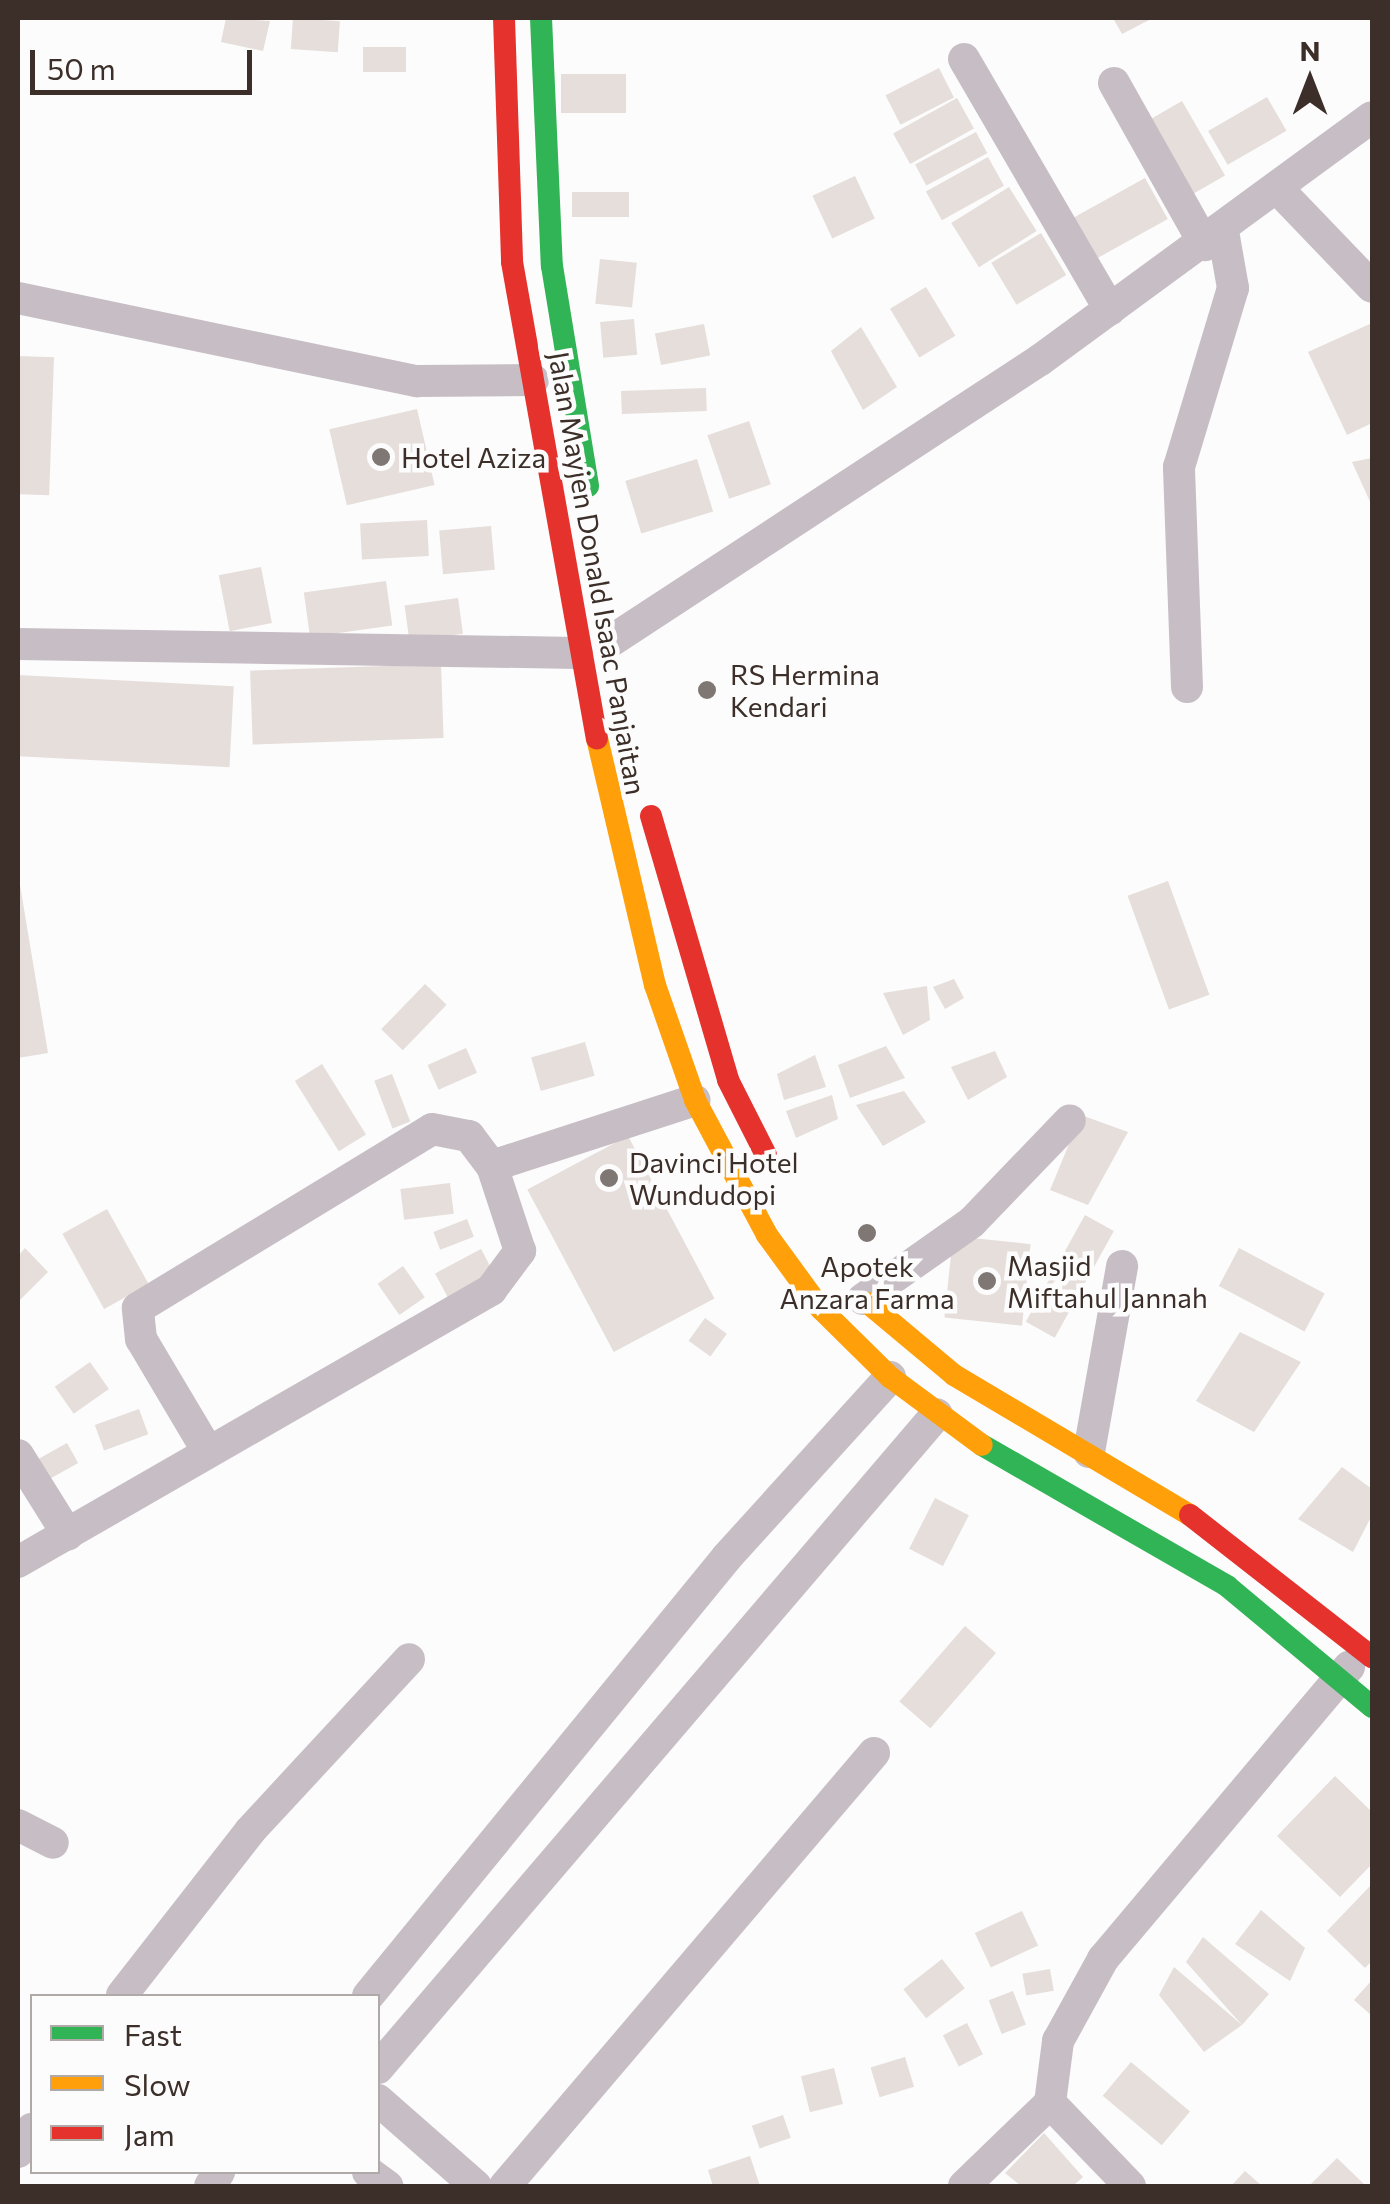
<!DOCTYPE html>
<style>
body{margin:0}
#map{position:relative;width:1390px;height:2204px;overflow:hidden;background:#fcfcfc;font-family:Commissioner,sans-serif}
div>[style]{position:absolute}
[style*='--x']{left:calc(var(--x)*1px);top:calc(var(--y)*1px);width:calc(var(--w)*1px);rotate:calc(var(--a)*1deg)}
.building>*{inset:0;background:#e5dedb;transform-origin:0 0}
.street>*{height:32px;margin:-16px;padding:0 16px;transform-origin:16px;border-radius:16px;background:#c7bec5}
.fast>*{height:22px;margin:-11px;padding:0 11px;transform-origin:11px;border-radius:11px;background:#30b455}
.slow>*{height:22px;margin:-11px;padding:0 11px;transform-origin:11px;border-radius:11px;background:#ff9f0a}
.jam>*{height:22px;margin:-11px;padding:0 11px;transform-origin:11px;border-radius:11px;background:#e5322d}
.dots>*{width:28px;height:28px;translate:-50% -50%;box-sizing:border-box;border:5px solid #fcfcfc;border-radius:50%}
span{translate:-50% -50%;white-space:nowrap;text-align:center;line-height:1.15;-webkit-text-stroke:9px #fcfcfc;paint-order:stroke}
.poi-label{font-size:28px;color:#3c2f29}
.left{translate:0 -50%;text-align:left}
.street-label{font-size:28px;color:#3c2f29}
.frame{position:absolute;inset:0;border:20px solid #3c2f29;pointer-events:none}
.legend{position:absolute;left:30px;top:1994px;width:350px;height:180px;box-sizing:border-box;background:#fcfcfc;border:2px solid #afaaa8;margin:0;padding:12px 18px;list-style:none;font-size:30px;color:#3c2f29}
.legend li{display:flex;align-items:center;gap:20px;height:50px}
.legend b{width:50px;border:2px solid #afaaa8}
.north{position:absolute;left:1260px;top:30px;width:100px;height:100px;-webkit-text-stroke:8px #fcfcfc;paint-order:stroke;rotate:0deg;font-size:28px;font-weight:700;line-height:40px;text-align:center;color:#3c2f29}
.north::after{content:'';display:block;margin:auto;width:35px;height:45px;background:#3c2f29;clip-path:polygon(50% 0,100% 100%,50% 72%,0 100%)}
.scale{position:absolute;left:30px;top:50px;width:222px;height:45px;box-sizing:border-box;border:5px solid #3c2f29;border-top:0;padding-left:12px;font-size:30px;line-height:35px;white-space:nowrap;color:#3c2f29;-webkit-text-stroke:8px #fcfcfc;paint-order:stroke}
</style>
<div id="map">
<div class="building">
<div style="clip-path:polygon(226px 18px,270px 21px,263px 51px,221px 42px)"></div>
<div style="left:293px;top:18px;width:47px;height:31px;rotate:4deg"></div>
<div style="clip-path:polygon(1113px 18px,1153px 18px,1122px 34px)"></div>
<div style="left:363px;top:47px;width:43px;height:25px"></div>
<div style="left:939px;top:68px;width:33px;height:60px;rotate:63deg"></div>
<div style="left:561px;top:74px;width:65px;height:39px"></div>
<div style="left:1267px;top:97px;width:39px;height:68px;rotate:60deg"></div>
<div style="left:957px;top:98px;width:35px;height:73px;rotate:61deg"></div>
<div style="left:1182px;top:101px;width:86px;height:39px;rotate:60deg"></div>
<div style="left:976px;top:132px;width:24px;height:69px;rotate:62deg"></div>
<div style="left:988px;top:157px;width:33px;height:71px;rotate:61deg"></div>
<div style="left:855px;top:176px;width:47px;height:47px;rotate:65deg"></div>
<div style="left:1145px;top:178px;width:47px;height:84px;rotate:61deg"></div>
<div style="left:1009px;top:187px;width:52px;height:68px;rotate:58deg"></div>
<div style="left:572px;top:192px;width:57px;height:25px"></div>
<div style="left:1041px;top:233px;width:49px;height:58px;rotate:59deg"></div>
<div style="left:600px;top:259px;width:37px;height:45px;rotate:6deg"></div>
<div style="left:926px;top:287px;width:57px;height:42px;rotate:59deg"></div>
<div style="left:634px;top:319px;width:36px;height:34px;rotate:85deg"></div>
<div style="clip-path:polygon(1372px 323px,1372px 423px,1347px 435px,1308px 352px)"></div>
<div style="left:704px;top:324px;width:32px;height:50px;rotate:79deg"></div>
<div style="clip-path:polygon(861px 327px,897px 387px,863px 410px,831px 351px)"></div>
<div style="left:18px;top:356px;width:36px;height:138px;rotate:2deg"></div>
<div style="left:706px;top:388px;width:23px;height:85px;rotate:88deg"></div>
<div style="left:417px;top:409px;width:78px;height:90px;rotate:77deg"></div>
<div style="left:749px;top:421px;width:67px;height:44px;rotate:71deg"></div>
<div style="clip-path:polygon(1372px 458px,1372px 506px,1352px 462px)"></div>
<div style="left:697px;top:459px;width:55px;height:75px;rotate:73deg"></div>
<div style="left:427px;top:520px;width:36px;height:67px;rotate:87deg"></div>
<div style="left:491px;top:526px;width:44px;height:52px;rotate:85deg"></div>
<div style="left:261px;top:567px;width:57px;height:43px;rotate:79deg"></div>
<div style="left:386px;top:581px;width:45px;height:83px;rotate:82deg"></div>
<div style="left:458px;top:598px;width:36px;height:54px;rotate:82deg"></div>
<div style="left:441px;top:664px;width:74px;height:191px;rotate:88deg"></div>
<div style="left:18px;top:675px;width:216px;height:81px;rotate:3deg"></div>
<div style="clip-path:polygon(18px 873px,48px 1053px,18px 1058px)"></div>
<div style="left:1168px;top:881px;width:121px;height:43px;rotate:70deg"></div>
<div style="clip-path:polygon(954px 979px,964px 998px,945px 1009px,933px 987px)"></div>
<div style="left:425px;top:984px;width:30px;height:63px;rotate:44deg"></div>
<div style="clip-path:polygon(927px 986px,930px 1020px,903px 1035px,883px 993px)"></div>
<div style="left:585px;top:1042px;width:35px;height:56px;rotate:74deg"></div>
<div style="clip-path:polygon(886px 1046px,905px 1078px,850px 1098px,838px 1065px)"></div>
<div style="left:466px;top:1048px;width:27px;height:42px;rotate:66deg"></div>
<div style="clip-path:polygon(995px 1051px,1007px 1077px,968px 1100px,951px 1067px)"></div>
<div style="clip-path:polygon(815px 1055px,826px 1087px,784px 1100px,777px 1074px)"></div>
<div style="left:322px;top:1064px;width:83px;height:32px;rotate:58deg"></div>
<div style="left:392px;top:1074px;width:51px;height:19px;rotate:69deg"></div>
<div style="clip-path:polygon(904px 1091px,926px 1122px,883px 1146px,856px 1105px)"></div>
<div style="clip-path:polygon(832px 1095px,838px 1119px,796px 1138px,786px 1111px)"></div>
<div style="clip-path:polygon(1081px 1115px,1128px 1132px,1088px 1205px,1050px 1190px)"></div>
<div style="left:628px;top:1136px;width:184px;height:114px;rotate:62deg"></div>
<div style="left:450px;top:1183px;width:31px;height:50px;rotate:83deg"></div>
<div style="left:107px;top:1209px;width:86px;height:51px;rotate:61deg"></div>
<div style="left:1085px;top:1215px;width:33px;height:122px;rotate:29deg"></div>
<div style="left:467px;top:1219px;width:19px;height:36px;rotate:69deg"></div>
<div style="left:953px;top:1236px;width:78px;height:82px;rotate:6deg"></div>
<div style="clip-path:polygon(25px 1248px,48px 1272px,18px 1302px,18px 1256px)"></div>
<div style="left:1239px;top:1248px;width:97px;height:43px;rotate:28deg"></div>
<div style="left:481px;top:1249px;width:27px;height:52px;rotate:62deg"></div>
<div style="left:403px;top:1266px;width:38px;height:31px;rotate:55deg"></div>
<div style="left:705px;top:1318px;width:27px;height:28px;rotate:36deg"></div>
<div style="clip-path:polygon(1240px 1332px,1301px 1362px,1254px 1432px,1196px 1401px)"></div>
<div style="left:90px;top:1362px;width:33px;height:43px;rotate:55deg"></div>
<div style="left:139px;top:1409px;width:27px;height:47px;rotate:70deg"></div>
<div style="left:67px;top:1443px;width:23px;height:41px;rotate:61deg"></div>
<div style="clip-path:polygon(1342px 1467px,1372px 1489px,1372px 1515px,1353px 1552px,1298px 1519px)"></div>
<div style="left:935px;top:1498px;width:38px;height:57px;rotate:27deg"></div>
<div style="left:965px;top:1626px;width:41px;height:100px;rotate:41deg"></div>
<div style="clip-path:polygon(1335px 1776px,1372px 1812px,1372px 1864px,1340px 1897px,1277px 1836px)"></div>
<div style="clip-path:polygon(1372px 1884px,1372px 1961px,1365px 1968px,1327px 1931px)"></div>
<div style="clip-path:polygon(1261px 1910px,1305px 1948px,1290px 1981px,1235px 1944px)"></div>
<div style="left:1022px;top:1911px;width:38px;height:52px;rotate:65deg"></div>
<div style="clip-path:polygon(1203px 1937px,1269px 1994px,1242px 2025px,1186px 1962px)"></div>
<div style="left:942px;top:1959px;width:37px;height:49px;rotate:52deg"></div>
<div style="clip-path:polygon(1174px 1967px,1242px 2025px,1204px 2052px,1159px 1995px)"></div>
<div style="left:1050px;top:1969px;width:22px;height:28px;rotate:80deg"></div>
<div style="clip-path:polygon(1372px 1980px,1372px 2016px,1354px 2000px)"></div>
<div style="left:1013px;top:1991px;width:36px;height:26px;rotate:69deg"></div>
<div style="left:967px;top:2023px;width:35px;height:27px;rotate:63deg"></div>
<div style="left:905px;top:2057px;width:31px;height:36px;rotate:73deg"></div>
<div style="left:1131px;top:2062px;width:77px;height:44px;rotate:40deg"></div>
<div style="left:834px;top:2068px;width:37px;height:34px;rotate:76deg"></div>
<div style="left:783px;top:2115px;width:24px;height:33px;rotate:71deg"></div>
<div style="clip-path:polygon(1044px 2133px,1083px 2177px,1073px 2186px,1021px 2186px,1005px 2173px)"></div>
<div style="clip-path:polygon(750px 2156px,760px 2186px,713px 2186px,708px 2170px)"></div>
<div style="clip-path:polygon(1337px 2158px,1366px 2186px,1309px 2186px)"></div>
<div style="clip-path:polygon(1245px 2171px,1262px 2186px,1231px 2186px)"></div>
</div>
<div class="street">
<div style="--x:964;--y:59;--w:290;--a:59.8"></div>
<div style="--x:1114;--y:83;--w:186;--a:60.7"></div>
<div style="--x:1279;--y:190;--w:134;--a:46.2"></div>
<div style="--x:18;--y:298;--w:408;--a:11.8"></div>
<div style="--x:417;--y:381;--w:116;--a:-0.5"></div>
<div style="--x:611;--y:641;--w:513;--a:-33.23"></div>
<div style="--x:1040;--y:360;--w:411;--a:-36.2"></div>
<div style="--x:18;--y:644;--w:559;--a:0.92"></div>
<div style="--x:1187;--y:687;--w:220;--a:-92.1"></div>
<div style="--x:1179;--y:467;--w:187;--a:-73.2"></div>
<div style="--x:1233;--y:288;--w:58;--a:-100"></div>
<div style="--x:863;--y:1299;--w:133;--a:-35.2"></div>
<div style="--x:972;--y:1222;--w:141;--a:-46.1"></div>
<div style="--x:207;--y:1450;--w:129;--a:-120.7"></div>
<div style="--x:141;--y:1339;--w:31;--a:-96"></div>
<div style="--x:138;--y:1308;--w:344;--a:-31.3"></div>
<div style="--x:432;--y:1129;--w:38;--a:11"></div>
<div style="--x:469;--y:1136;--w:38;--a:53"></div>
<div style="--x:1089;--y:1452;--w:189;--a:-79.9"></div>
<div style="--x:18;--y:1455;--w:94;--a:58"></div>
<div style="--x:18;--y:1562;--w:546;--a:-29.9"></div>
<div style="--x:491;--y:1290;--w:49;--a:-53.4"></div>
<div style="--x:520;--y:1251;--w:89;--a:-108.2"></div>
<div style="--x:492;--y:1166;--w:213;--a:-18"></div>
<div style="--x:18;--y:1825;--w:39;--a:27"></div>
<div style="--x:122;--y:1995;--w:208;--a:-52"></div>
<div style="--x:250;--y:1831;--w:234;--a:-47.2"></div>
<div style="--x:368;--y:1996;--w:567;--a:-50.72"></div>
<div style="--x:727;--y:1557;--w:243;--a:-47.8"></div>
<div style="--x:378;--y:2068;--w:860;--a:-49.48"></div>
<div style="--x:378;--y:2100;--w:130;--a:41.3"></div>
<div style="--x:18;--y:2152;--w:27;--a:-59"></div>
<div style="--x:368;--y:2172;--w:24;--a:36"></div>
<div style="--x:210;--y:2186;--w:17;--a:-57"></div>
<div style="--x:505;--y:2186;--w:569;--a:-49.56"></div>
<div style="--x:964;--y:2186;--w:120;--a:-44"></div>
<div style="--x:1130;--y:2186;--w:115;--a:-133.9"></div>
<div style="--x:1050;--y:2103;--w:63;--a:-82.6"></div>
<div style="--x:1058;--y:2041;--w:94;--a:-61.2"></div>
<div style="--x:1103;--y:1959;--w:382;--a:-49.9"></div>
</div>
<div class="fast">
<div style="--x:541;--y:18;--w:248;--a:87.5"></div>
<div style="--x:552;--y:266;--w:223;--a:80.7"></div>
<div style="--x:982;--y:1445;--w:283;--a:29.9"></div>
<div style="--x:1227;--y:1586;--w:189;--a:39.8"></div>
</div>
<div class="slow">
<div style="--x:597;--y:738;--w:254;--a:76.8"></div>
<div style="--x:655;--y:985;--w:122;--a:70.8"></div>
<div style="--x:695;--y:1100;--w:153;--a:61.9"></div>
<div style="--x:767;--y:1235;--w:92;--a:53.9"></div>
<div style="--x:821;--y:1309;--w:97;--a:44.6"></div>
<div style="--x:890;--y:1377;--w:114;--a:36.5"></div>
<div style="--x:868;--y:1303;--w:112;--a:39.9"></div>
<div style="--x:954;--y:1375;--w:274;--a:30.7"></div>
</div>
<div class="jam">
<div style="--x:504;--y:18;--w:244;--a:88.1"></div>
<div style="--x:512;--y:262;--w:484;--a:79.9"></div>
<div style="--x:651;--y:816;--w:275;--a:73.7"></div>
<div style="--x:728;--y:1080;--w:84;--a:63.1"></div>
<div style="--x:1190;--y:1515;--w:231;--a:38"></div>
</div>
<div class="dots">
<div style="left:381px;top:457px;background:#7f7773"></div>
<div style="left:707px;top:690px;background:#7f7773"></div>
<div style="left:609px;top:1178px;background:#7f7773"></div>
<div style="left:867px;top:1233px;background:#7f7773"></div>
<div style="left:987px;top:1281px;background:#7f7773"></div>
</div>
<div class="poi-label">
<span class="left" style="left:401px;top:457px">Hotel Aziza</span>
<span class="left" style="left:730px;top:690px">RS Hermina<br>Kendari</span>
<span class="left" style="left:629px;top:1178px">Davinci Hotel<br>Wundudopi</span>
<span class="left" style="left:1007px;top:1281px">Masjid<br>Miftahul Jannah</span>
<span style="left:867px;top:1282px">Apotek<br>Anzara Farma</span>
</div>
<div class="street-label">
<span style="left:598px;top:573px;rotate:80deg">Jalan Mayjen Donald Isaac Panjaitan</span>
</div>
<div class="frame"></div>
<ul class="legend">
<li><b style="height:12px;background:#30b455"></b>Fast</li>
<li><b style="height:12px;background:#ff9f0a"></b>Slow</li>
<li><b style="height:12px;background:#e5322d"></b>Jam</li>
</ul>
<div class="north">N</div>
<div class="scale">50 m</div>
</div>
